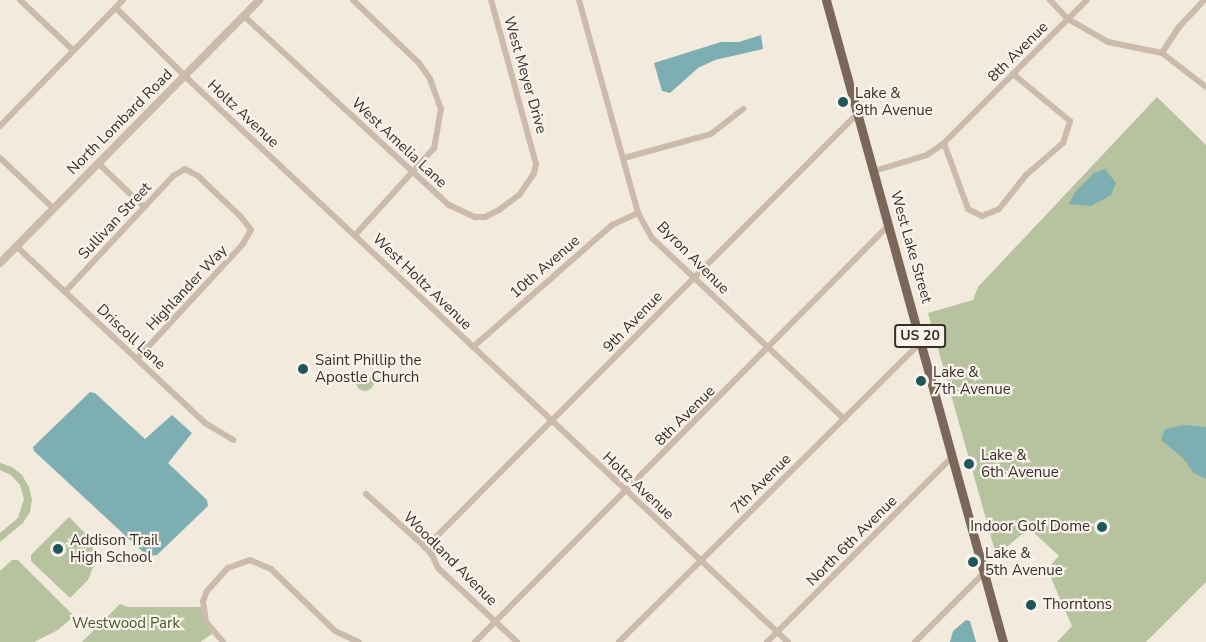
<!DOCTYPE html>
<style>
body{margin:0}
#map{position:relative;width:1206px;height:642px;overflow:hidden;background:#f3eade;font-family:"Nunito Sans",sans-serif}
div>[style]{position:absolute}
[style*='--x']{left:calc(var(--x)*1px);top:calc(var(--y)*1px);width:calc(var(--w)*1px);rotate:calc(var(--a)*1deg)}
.green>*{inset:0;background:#b6c39e}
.round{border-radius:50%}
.water>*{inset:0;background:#7daeb1}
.minor>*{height:6px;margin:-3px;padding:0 3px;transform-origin:3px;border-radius:3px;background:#ccbaaa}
.tertiary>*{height:8px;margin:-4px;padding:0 4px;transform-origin:4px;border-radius:4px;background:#ccbaaa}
.primary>*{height:9px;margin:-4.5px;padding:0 4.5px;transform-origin:4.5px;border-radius:4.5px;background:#7b665a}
.dots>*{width:16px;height:16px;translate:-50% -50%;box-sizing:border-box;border:3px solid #faf3eb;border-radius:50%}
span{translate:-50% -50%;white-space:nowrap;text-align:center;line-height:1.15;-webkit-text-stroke:4.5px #faf3eb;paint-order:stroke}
.shield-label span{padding:2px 4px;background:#faf3eb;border:2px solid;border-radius:4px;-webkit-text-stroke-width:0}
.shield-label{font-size:14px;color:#392e29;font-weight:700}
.street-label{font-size:15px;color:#392e29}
.poi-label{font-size:15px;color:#392e29}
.left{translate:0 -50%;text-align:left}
.right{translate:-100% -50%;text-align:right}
.park-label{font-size:15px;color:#47582d}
</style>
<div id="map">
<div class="green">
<div style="clip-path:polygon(1157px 97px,1206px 145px,1206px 582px,1146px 642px,1057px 642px,1072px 626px,1047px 569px,1059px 556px,1029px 528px,1008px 546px,995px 551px,928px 313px,973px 300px,978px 287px)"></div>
<div class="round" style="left:356px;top:373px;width:18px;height:18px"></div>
<div style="clip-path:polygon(0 463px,12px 467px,22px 475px,29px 487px,32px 499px,30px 512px,23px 523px,0 542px,0 533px,18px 518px,24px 499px,20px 485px,11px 475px,0 470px)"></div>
<div style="clip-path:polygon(69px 517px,89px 537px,94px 551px,93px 567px,88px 580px,70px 598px,31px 561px,31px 555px)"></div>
<div style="clip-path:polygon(12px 560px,18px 560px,74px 616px,58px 630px,34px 642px,0 642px,0 571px)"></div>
<div style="clip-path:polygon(120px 604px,128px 607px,201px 607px,203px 618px,212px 634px,200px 642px,82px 642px)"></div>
</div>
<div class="water">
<div style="clip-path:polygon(761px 35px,763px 49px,715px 60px,698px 68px,670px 93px,662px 91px,654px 63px,721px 42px,739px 42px)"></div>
<div style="clip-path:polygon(1105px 169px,1116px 183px,1111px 195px,1091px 206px,1069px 204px,1075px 192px,1094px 173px)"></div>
<div style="clip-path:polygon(90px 392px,95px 393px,145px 439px,172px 415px,192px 433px,168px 463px,207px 500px,208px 506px,157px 555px,148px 556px,143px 552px,34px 451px,33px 447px)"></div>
<div style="clip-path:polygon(1185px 425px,1206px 427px,1206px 479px,1194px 473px,1182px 457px,1161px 440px,1165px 429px)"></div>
<div style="clip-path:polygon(966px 620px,970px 621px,976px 642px,950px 642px,953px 631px)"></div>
</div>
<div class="minor">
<div style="--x:20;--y:0;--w:73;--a:43.3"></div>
<div style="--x:353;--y:0;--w:91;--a:43.7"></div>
<div style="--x:419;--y:63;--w:19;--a:55"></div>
<div style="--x:430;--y:79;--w:32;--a:70"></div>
<div style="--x:441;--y:109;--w:40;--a:100"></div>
<div style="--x:434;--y:148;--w:118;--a:132.2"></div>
<div style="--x:579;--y:0;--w:221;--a:74.5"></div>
<div style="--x:638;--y:213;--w:29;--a:61"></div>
<div style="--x:652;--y:238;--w:264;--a:43.3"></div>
<div style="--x:1050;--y:0;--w:26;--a:47"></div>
<div style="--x:1068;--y:19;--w:46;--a:29.9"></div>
<div style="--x:1108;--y:42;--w:55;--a:11.5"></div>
<div style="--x:1162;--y:53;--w:56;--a:37.7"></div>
<div style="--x:116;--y:8;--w:107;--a:44.6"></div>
<div style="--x:192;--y:83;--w:817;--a:43.17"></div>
<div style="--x:244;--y:16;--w:279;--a:42.7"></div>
<div style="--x:449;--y:205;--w:29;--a:25"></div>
<div style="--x:475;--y:217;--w:10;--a:0"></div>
<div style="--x:485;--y:217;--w:16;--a:-27"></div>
<div style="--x:499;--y:210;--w:26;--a:-37"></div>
<div style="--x:520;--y:194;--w:25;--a:-56"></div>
<div style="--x:534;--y:173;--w:9;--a:-77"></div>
<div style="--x:536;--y:164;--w:170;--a:-105.3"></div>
<div style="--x:1162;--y:53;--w:31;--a:-57"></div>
<div style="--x:1179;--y:27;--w:37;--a:-47"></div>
<div style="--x:0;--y:126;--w:176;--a:-45.7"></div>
<div style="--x:944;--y:143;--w:70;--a:70"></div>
<div style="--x:968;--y:209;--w:16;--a:27"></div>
<div style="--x:982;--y:216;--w:18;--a:-22"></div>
<div style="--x:999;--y:209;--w:43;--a:-51.5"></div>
<div style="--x:1026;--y:175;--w:49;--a:-40.9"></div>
<div style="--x:1063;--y:143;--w:23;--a:-72"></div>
<div style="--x:1070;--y:121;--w:74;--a:-140.5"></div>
<div style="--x:0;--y:158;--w:73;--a:43.3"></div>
<div style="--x:624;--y:158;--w:90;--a:-15.4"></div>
<div style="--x:711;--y:134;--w:41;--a:-38"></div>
<div style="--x:98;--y:163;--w:64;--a:43.7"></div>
<div style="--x:874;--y:171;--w:55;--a:-16.8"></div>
<div style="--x:927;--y:155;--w:21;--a:-35"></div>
<div style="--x:944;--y:143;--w:202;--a:-45"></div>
<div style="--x:16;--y:246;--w:259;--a:43.1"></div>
<div style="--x:205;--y:423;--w:33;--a:31"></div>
<div style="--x:65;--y:292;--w:158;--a:-47"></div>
<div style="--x:173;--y:176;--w:14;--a:-30"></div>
<div style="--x:185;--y:169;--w:15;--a:28"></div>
<div style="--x:198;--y:176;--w:59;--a:43.6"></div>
<div style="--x:241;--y:217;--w:16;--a:52"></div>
<div style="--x:251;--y:230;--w:16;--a:120"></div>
<div style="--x:243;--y:244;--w:156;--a:132.7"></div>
<div style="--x:473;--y:347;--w:185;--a:-41.3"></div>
<div style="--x:612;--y:225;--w:29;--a:-25"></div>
<div style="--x:366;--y:494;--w:76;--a:41.8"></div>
<div style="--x:423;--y:545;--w:13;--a:48"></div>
<div style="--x:432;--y:555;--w:14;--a:65"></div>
<div style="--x:438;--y:568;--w:108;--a:43.1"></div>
<div style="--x:425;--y:548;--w:614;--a:-45.13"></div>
<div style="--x:223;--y:642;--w:26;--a:-130"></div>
<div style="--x:206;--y:622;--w:21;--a:-98"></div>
<div style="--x:203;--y:601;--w:11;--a:-68"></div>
<div style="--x:207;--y:591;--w:31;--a:-48"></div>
<div style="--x:228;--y:568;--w:23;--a:-20"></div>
<div style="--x:250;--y:560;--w:23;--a:23"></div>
<div style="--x:271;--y:569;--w:89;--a:44.1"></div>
<div style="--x:335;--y:631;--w:26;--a:25"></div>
<div style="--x:475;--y:642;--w:588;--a:-45.21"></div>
<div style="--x:619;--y:642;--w:426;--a:-44.8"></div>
<div style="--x:767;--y:642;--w:263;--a:-45"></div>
<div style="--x:915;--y:642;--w:98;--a:-45"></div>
</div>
<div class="tertiary">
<div style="--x:0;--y:263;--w:369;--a:-45.4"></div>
</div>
<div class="primary">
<div style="--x:826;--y:0;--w:666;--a:74.59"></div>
</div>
<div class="dots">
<div style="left:843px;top:102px;background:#1e565b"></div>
<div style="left:303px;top:369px;background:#1e565b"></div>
<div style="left:921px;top:381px;background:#1e565b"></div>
<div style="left:969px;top:464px;background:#1e565b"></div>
<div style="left:1102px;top:527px;background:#1e565b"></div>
<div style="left:58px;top:549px;background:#1e565b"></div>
<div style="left:973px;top:562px;background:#1e565b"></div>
<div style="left:1031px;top:605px;background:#1e565b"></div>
</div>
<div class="shield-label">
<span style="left:920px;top:336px">US 20</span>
</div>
<div class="street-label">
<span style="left:1018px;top:52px;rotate:-45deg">8th Avenue</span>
<span style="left:525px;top:75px;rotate:74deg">West Meyer Drive</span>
<span style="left:243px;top:114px;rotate:43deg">Holtz Avenue</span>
<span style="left:120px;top:122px;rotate:-45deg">North Lombard Road</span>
<span style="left:399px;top:143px;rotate:43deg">West Amelia Lane</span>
<span style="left:115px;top:221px;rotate:-47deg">Sullivan Street</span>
<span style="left:911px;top:247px;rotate:74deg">West Lake Street</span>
<span style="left:693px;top:258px;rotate:45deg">Byron Avenue</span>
<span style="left:545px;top:267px;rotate:-41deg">10th Avenue</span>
<span style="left:422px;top:282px;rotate:44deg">West Holtz Avenue</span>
<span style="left:187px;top:288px;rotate:-47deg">Highlander Way</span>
<span style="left:633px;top:322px;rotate:-46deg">9th Avenue</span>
<span style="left:131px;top:337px;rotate:43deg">Driscoll Lane</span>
<span style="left:685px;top:416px;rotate:-45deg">8th Avenue</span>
<span style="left:761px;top:484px;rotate:-45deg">7th Avenue</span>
<span style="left:638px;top:486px;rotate:43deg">Holtz Avenue</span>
<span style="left:852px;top:541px;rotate:-45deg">North 6th Avenue</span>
<span style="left:450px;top:559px;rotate:45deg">Woodland Avenue</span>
</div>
<div class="poi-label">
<span class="left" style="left:855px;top:102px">Lake &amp;<br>9th Avenue</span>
<span class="left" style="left:315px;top:369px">Saint Phillip the<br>Apostle Church</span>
<span class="left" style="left:933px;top:381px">Lake &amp;<br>7th Avenue</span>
<span class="left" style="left:981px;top:464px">Lake &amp;<br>6th Avenue</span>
<span class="right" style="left:1090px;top:527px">Indoor Golf Dome</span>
<span class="left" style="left:70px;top:549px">Addison Trail<br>High School</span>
<span class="left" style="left:985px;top:562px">Lake &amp;<br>5th Avenue</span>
<span class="left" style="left:1043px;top:605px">Thorntons</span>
</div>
<div class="park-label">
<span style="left:126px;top:624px">Westwood Park</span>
</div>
</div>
